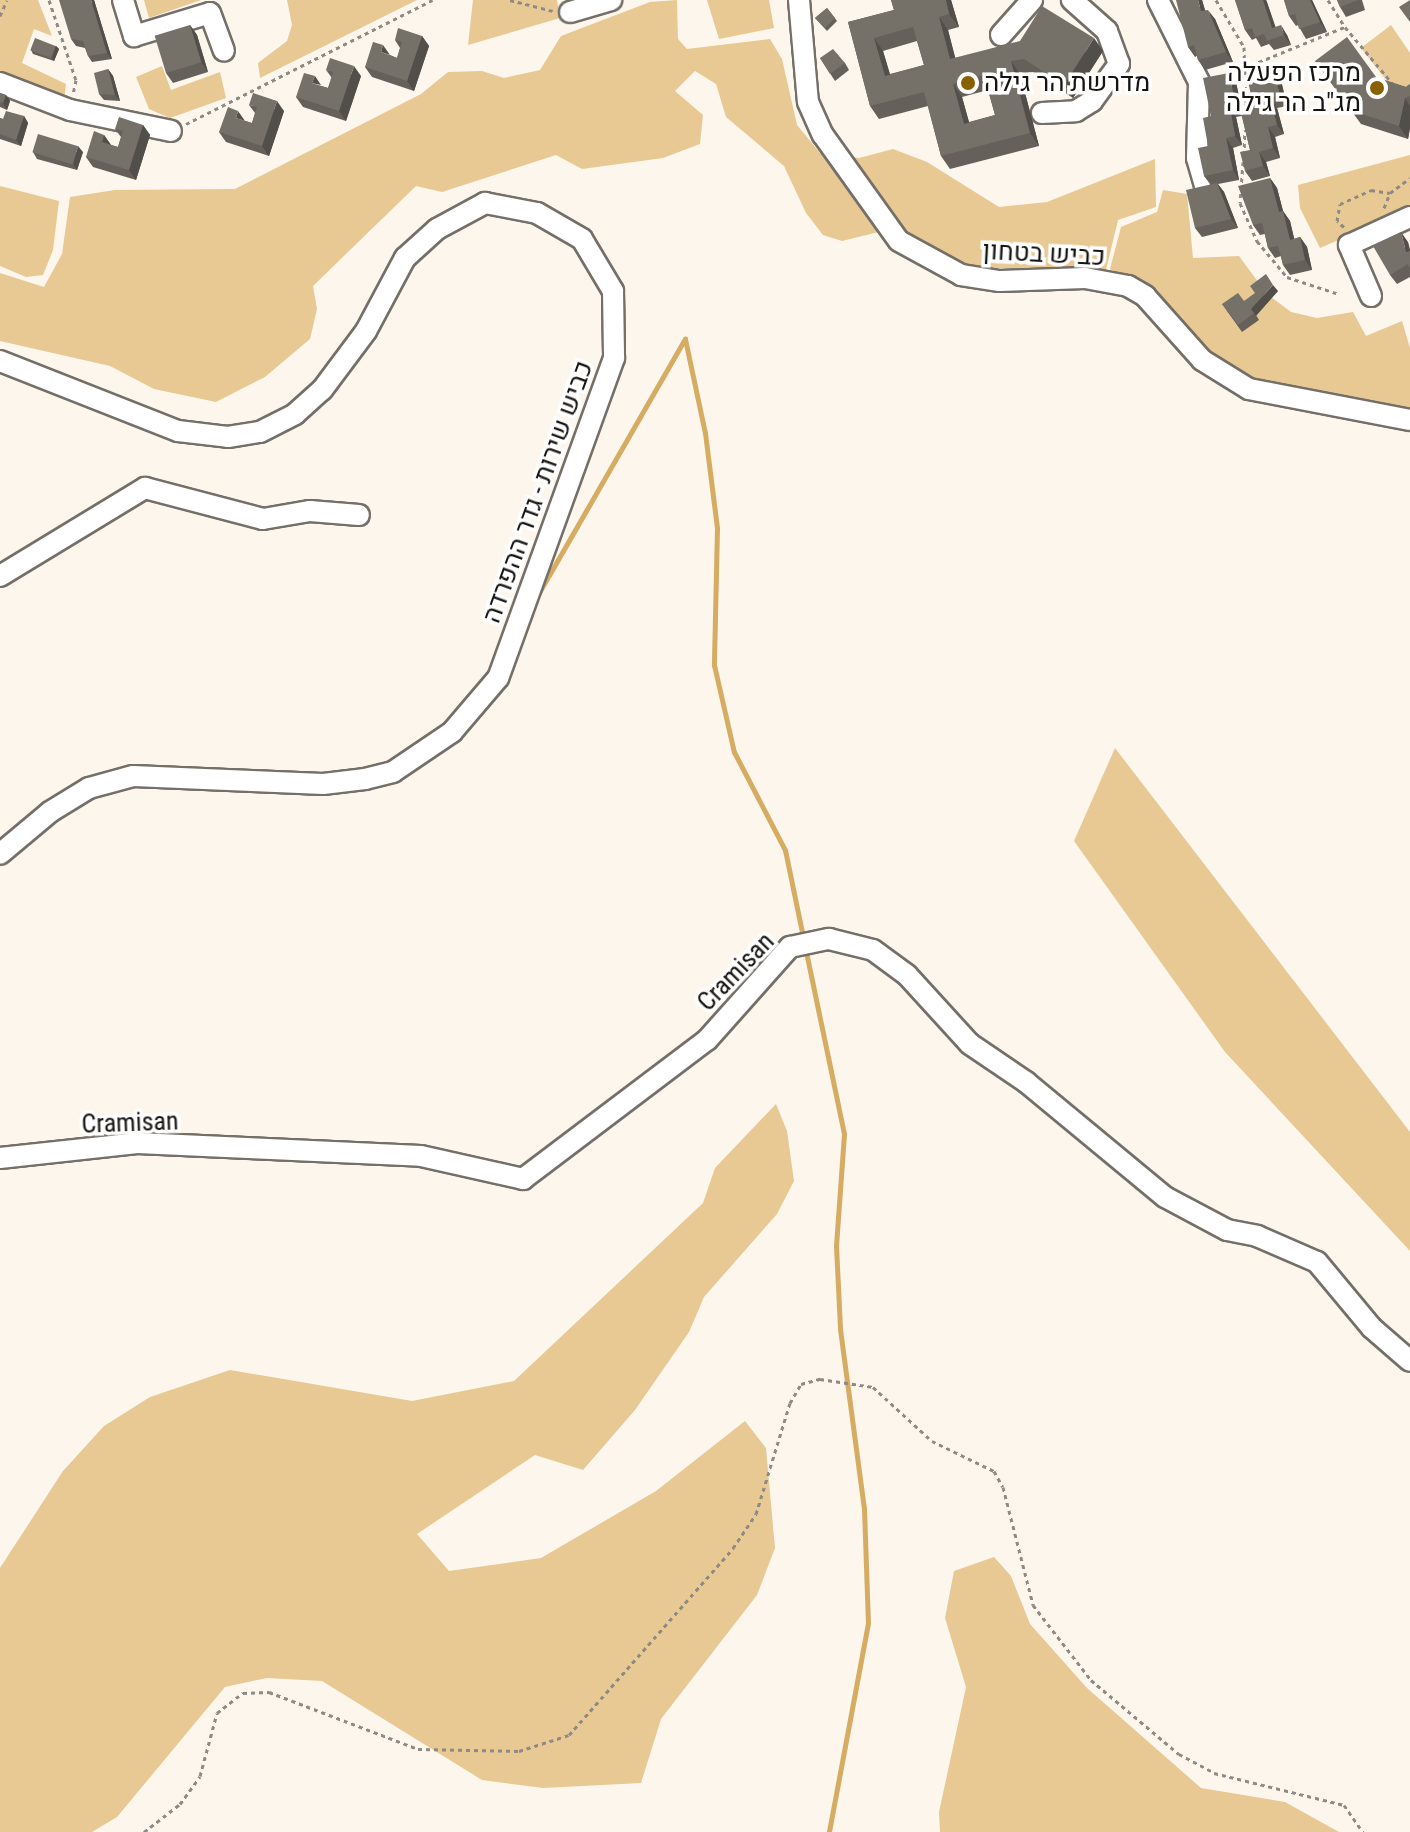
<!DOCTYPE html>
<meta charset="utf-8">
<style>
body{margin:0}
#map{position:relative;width:1410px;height:1832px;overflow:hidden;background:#fcf6ed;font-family:"Roboto Condensed",Heebo,sans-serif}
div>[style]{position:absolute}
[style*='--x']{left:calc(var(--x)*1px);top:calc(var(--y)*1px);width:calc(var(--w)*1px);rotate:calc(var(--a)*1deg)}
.green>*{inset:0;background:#e8c893}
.stream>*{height:5px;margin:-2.5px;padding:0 2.5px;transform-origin:2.5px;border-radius:2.5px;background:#d6ab62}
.path>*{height:3px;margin-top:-1.5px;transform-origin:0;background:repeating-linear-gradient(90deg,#8e8a84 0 4px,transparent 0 8px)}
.roads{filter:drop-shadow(2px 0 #746f68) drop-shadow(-2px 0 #746f68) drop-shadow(0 2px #746f68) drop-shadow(0 -2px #746f68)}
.minor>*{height:20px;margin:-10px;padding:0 10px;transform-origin:10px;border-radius:10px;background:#fff}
.wall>*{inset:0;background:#656059}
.shaded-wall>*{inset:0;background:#524e49}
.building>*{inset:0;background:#757068;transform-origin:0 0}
.dots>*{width:22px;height:22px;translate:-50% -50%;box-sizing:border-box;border:4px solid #fff;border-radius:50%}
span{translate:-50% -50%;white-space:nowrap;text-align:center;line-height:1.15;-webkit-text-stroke:7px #fff;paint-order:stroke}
.poi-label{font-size:26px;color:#161411}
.right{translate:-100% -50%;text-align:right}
.left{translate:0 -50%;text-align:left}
.street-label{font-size:26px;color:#161411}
</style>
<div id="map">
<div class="green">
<div style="clip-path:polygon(0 0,38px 0,52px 36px,34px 29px,22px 63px,66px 84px,64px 100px,21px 87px,0 72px)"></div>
<div style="clip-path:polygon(144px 0,201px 0,149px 18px)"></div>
<div style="clip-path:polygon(287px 0,417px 0,260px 78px,258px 63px,287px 41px,292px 25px)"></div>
<div style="clip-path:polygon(473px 0,557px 0,560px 18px,468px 45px)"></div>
<div style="clip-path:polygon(677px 0,678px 39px,687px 49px,770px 39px,782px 59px,797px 125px,820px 153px,859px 158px,893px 149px,927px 162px,999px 207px,1047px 202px,1155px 159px,1156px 207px,1118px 220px,1106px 270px,983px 268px,948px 258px,891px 229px,842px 241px,823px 235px,806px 213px,784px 166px,726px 117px,716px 84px,695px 71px,675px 91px,703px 115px,700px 144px,663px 158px,582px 169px,556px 155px,442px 192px,416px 186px,313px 286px,317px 309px,310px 339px,265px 377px,216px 402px,154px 389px,110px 366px,0 341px,0 273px,44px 287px,62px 254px,70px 197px,115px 190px,235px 189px,421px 94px,448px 72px,482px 71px,504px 78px,540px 70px,561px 36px,650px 2px)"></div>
<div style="clip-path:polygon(707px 0,769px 0,774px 28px,719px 39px)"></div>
<div style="clip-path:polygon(1391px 25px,1410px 53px,1410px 92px,1387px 81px,1361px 48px)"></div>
<div style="clip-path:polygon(162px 66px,171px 90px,220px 72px,226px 98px,170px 118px,149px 109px,136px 77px)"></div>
<div style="clip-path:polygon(1410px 155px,1410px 209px,1320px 248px,1300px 208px,1298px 185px)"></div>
<div style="clip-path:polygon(0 186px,59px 201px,53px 250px,43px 275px,26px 277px,0 266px)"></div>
<div style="clip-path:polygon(1163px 190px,1187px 194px,1193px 258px,1239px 256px,1267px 294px,1291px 312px,1317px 318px,1353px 312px,1366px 336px,1402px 321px,1410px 348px,1410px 408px,1275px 392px,1242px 377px,1213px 356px,1155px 293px,1110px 269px,1121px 227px,1157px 212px)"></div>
<div style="clip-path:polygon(1115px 748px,1410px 1132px,1410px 1251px,1225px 1052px,1074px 841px)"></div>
<div style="clip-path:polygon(776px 1104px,787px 1131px,794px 1181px,777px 1214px,704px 1297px,689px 1332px,635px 1410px,583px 1470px,535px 1455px,417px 1534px,449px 1571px,541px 1558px,656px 1491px,745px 1421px,766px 1448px,775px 1548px,757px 1595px,661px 1719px,641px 1783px,543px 1788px,482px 1780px,322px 1681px,267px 1678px,225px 1687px,117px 1817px,92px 1832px,0 1832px,0 1568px,63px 1471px,104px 1426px,150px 1397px,230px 1370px,412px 1401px,514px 1381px,703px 1203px,715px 1168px)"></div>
<div style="clip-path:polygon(994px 1557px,1011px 1576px,1030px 1624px,1087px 1688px,1201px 1788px,1285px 1802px,1339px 1832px,940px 1832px,939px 1812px,966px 1687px,945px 1618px,954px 1571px)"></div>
</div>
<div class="stream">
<div style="--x:537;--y:596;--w:297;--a:-60.1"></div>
<div style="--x:685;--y:339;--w:96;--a:78"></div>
<div style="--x:705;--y:433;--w:96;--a:82.8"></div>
<div style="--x:717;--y:528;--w:137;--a:91.3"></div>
<div style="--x:714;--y:665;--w:89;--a:77.1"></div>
<div style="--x:734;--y:752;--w:110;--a:62.5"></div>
<div style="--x:785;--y:850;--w:89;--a:78.3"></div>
<div style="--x:805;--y:947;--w:191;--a:78.2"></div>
<div style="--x:844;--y:1134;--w:112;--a:94.1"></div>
<div style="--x:836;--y:1246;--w:83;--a:87.2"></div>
<div style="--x:840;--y:1329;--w:182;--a:82.4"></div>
<div style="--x:864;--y:1509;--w:114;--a:88"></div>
<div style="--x:868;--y:1623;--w:213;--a:100.6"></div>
</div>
<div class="path">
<div style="--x:49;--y:0;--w:84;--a:71.4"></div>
<div style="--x:76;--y:80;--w:14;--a:102"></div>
<div style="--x:510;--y:0;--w:44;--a:14.3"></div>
<div style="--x:1216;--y:0;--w:55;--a:59.2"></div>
<div style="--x:1244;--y:47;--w:68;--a:88.3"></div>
<div style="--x:1328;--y:0;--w:32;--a:58"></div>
<div style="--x:0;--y:16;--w:17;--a:-66"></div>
<div style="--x:1229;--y:74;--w:125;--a:-22.1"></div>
<div style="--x:1345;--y:27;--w:75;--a:49.9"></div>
<div style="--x:186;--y:124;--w:276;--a:-26.7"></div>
<div style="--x:1244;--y:155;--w:25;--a:-88"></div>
<div style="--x:1243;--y:162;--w:41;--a:94.2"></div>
<div style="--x:1240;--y:203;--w:42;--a:65.9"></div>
<div style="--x:1257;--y:241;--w:47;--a:50.2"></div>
<div style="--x:1287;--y:277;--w:55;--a:18.1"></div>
<div style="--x:1384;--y:208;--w:16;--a:-68"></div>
<div style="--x:1390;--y:193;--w:25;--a:-37"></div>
<div style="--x:1344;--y:227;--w:9;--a:-139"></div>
<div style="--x:1337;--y:221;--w:17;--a:-80"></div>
<div style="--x:1340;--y:204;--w:34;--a:-24"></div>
<div style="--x:1371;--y:190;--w:19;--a:9"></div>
<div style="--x:144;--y:1832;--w:46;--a:-37.9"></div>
<div style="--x:180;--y:1804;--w:34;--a:-54"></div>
<div style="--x:200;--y:1776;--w:65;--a:-74.9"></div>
<div style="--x:217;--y:1713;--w:33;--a:-38"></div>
<div style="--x:243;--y:1693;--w:26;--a:-2"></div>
<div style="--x:269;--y:1692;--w:160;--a:20.9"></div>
<div style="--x:418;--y:1749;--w:101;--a:1.1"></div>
<div style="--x:519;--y:1751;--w:52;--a:-17.7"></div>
<div style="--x:569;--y:1735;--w:249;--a:-48.7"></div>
<div style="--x:733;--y:1548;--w:41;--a:-55.9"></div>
<div style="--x:756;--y:1514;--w:116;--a:-73"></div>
<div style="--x:790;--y:1403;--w:22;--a:-60"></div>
<div style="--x:801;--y:1384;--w:20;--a:-15"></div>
<div style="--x:820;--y:1379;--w:54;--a:8.6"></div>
<div style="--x:873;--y:1387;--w:80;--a:42.5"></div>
<div style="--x:932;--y:1441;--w:69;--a:25.8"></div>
<div style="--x:994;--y:1471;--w:18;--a:61"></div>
<div style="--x:1003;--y:1487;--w:122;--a:75.7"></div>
<div style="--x:1033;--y:1605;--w:95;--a:52.3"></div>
<div style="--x:1091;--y:1680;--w:115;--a:40.1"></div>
<div style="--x:1179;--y:1754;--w:40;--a:28"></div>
<div style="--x:1214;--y:1773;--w:134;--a:13.8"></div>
<div style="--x:1344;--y:1805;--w:33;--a:55"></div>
</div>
<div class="roads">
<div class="minor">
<div style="--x:123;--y:0;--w:38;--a:73"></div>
<div style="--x:134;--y:36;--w:79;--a:-16.8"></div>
<div style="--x:210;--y:13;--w:40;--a:69.8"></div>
<div style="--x:799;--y:0;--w:102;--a:85"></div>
<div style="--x:808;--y:102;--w:36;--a:66"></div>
<div style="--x:823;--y:135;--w:130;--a:54.4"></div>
<div style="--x:899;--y:241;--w:71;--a:28.7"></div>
<div style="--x:961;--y:275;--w:39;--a:9"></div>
<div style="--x:1000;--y:281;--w:85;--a:-2"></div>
<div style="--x:1085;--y:278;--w:44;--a:10.5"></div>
<div style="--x:1128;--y:286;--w:20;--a:30"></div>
<div style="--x:1145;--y:296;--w:86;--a:48.3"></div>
<div style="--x:1202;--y:360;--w:55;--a:31.7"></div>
<div style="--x:1249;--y:389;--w:164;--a:10.9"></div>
<div style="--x:1158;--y:0;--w:92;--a:63.4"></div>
<div style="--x:1199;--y:82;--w:76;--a:91.5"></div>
<div style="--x:1197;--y:158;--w:36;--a:74"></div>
<div style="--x:570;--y:12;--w:43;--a:-16.3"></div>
<div style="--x:1001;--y:35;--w:47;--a:-48.5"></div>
<div style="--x:0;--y:83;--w:75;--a:21.1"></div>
<div style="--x:70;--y:110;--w:103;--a:11.7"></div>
<div style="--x:1042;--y:113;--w:34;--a:-3"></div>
<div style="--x:1076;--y:111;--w:19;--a:-32"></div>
<div style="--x:1092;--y:101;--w:46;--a:-53.9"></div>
<div style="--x:1119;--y:64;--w:35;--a:-110"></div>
<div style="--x:1107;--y:31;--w:47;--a:-138.5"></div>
<div style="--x:1371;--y:296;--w:56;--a:-113.3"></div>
<div style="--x:1349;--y:245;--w:67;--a:-24.7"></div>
<div style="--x:0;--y:361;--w:191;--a:21.5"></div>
<div style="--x:178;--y:431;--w:50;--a:6.8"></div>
<div style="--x:228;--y:437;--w:32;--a:-9"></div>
<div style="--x:260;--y:432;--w:39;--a:-27"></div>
<div style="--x:295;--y:414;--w:36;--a:-42"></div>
<div style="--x:322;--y:390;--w:74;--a:-53.3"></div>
<div style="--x:366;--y:331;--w:83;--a:-61.9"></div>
<div style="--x:405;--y:258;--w:43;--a:-42.2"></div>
<div style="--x:437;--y:229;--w:55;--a:-28.4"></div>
<div style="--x:485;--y:203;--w:53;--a:10.9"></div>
<div style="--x:537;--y:213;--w:52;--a:30"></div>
<div style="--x:582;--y:239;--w:61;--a:59.2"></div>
<div style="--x:613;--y:291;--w:67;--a:89.1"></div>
<div style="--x:614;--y:358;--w:340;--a:109.9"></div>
<div style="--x:498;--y:678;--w:71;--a:130.4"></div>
<div style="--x:452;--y:732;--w:71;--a:145.9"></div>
<div style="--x:393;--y:772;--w:29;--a:166"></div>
<div style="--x:365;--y:779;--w:42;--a:173.2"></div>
<div style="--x:323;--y:784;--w:190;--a:-177.6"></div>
<div style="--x:133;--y:776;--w:46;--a:164.7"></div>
<div style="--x:89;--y:788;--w:46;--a:148.4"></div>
<div style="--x:50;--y:812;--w:65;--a:140"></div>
<div style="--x:0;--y:576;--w:170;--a:-31.3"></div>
<div style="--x:145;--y:488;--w:122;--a:14.7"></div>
<div style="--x:263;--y:519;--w:48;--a:-9.7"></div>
<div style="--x:310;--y:511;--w:49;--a:4.7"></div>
<div style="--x:0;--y:1158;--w:138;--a:-6.2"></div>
<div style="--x:137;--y:1143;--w:284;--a:2.6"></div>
<div style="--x:421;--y:1156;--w:105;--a:12.7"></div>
<div style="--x:523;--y:1179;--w:231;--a:-37.1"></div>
<div style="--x:707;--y:1040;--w:125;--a:-48.3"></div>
<div style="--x:790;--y:947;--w:40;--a:-12"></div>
<div style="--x:829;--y:939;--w:45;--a:14"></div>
<div style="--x:873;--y:950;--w:42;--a:36.3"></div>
<div style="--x:907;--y:975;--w:93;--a:47.6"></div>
<div style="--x:970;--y:1044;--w:68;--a:34.2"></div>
<div style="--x:1026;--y:1082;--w:180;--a:39.6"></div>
<div style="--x:1165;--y:1197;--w:70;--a:28"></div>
<div style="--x:1227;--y:1230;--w:31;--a:11"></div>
<div style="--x:1257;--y:1236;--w:65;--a:23.4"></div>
<div style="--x:1317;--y:1262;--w:86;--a:50.2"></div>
<div style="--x:1372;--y:1328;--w:50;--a:41"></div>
</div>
</div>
<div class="wall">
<div style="clip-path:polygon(94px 0,112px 59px,92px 62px,88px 56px,85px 48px,76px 46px,71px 39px)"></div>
<div style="clip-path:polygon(evenodd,891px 0,951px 0,959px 27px,948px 30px,955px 58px,1103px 51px,1073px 98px,1033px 72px,1020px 74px,1039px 146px,950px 169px,941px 156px,928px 106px,879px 119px,870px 106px,848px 22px,894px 10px,891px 0,917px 41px,924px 65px,890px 74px,883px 51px,917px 41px,891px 0,988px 90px,995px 115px,969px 122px,962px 97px,988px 90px)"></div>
<div style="clip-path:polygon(1202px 0,1205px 10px,1215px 19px,1233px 62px,1205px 70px,1198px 60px,1197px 56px,1195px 57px,1188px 47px)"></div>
<div style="clip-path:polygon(1235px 0,1266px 0,1275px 27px,1287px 35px,1291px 45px,1274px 50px,1269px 44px,1261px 47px,1256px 38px,1252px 40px,1245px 30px)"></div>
<div style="clip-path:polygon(1284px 0,1312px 0,1327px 32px,1306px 39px,1298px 25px,1296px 26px,1289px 16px)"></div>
<div style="clip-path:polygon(1337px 0,1362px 0,1365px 10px,1346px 17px,1340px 7px)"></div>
<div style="clip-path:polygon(827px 8px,837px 21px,827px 31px,815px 18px)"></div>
<div style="clip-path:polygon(190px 25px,197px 35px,208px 72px,173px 83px,166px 73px)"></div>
<div style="clip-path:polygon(422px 36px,429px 46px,414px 91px,372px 77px,365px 67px,390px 55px,397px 58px,400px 48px,395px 40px)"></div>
<div style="clip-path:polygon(56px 46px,59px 49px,54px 61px,33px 54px,31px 50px)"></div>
<div style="clip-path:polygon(820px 58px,845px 63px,849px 70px,835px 81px)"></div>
<div style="clip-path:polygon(1315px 61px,1406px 87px,1410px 84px,1410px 128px,1408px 139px,1361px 124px)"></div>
<div style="clip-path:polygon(1273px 66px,1280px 76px,1287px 106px,1277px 108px,1284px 134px,1275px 137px,1280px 158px,1266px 162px,1270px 176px,1252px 181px,1245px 171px,1250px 150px,1242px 116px,1236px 117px,1242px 145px,1233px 148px,1239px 180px,1218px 184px,1224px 192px,1238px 228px,1202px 237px,1195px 228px,1210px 184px,1204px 176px,1208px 146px,1211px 116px,1236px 82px,1242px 113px,1247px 112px,1252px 99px)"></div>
<div style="clip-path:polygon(108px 69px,113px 76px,120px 101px,104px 100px,99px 94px)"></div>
<div style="clip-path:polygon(326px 70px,361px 76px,346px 121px,303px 107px,296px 97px,321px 86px,328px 88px,332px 78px)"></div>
<div style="clip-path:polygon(0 93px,6px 95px,10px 101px,7px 110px,0 107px)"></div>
<div style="clip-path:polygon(249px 105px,284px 111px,269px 156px,226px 142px,219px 132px,245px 121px,252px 123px,255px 113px)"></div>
<div style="clip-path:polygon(24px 116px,28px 123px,21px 146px,0 139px,0 118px,3px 119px)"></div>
<div style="clip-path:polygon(143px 125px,150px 135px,136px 180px,93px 167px,86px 157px,104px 135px,111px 145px,118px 147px,121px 137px,115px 129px)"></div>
<div style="clip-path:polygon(33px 152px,83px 152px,77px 170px,37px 159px)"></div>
<div style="clip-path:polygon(1270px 178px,1277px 188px,1283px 211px,1290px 221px,1294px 239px,1300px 237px,1307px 247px,1312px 270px,1290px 275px,1283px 265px,1281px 256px,1275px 258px,1268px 248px,1265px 234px,1260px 235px,1253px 225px)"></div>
<div style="clip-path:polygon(1408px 242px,1410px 249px,1410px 277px,1397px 284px,1390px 275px)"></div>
<div style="clip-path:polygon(1278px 291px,1256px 315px,1259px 320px,1242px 332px,1222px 304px,1244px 301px)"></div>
</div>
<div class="shaded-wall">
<div style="clip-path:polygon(91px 0,94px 0,112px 59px,107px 53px)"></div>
<div style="clip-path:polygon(946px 0,951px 0,959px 27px,949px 14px)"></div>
<div style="clip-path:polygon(1198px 0,1202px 0,1208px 21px,1201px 11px)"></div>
<div style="clip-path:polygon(1263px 0,1266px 0,1267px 2px,1279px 37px,1272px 28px)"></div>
<div style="clip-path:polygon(1310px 0,1312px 0,1327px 32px,1320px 22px)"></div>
<div style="clip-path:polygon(1208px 10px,1215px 19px,1233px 62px,1226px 52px)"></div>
<div style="clip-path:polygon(939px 17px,948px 30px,959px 72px,950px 59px)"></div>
<div style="clip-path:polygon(190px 25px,197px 35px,208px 72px,201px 62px)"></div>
<div style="clip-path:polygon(1281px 25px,1287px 35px,1291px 45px,1284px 35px)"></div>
<div style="clip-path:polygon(422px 36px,429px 46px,414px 91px,407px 81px)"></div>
<div style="clip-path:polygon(874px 38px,883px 51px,894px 89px,885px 76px)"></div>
<div style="clip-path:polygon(1094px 38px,1103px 51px,1073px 98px,1064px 85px)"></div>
<div style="clip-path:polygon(383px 45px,390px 55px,381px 52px)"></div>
<div style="clip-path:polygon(56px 46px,59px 49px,54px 61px,52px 58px)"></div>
<div style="clip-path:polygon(1011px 61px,1020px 74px,1039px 146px,1030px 133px)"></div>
<div style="clip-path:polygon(354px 66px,361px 76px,346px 121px,339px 111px)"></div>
<div style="clip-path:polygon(1273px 66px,1280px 76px,1287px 106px,1280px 96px)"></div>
<div style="clip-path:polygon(108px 69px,113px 76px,120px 101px,115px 95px)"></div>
<div style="clip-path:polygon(1229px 73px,1236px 82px,1243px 116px,1236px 106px)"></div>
<div style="clip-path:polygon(315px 76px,321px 85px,312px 83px)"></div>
<div style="clip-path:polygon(953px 84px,962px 97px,973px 137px,964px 124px)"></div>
<div style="clip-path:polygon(6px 95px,10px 101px,7px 110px,3px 103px)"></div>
<div style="clip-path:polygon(1270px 98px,1277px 108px,1284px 134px,1277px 125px)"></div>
<div style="clip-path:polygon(1405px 98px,1410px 106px,1410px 128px,1408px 139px,1399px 126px)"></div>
<div style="clip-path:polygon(277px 101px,284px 111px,269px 156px,262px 146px)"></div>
<div style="clip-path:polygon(1230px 107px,1236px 117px,1242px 145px,1235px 136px)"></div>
<div style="clip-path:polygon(238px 111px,245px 121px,236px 118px)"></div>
<div style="clip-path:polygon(24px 116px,28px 123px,21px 146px,16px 140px)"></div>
<div style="clip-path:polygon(143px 125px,150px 135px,136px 180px,129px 170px)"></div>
<div style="clip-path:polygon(1268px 127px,1275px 137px,1280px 158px,1273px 148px)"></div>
<div style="clip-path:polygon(104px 135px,111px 145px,102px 142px)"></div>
<div style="clip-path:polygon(1226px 138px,1233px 148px,1239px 180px,1233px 170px)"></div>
<div style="clip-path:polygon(78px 146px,83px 152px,77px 170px,73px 164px)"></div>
<div style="clip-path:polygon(1259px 152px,1266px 162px,1270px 176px,1263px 166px)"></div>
<div style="clip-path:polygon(1270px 178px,1277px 188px,1283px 211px,1290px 221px,1297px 250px,1290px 240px,1279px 212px)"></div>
<div style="clip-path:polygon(1217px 183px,1224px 192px,1238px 228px,1231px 219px)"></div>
<div style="clip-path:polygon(1401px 232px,1408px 242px,1410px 257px,1406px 252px)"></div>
<div style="clip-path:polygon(1300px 237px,1307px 247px,1312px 270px,1305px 260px)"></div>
<div style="clip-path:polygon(1273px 285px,1278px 291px,1256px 316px,1251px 309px)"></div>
</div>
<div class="building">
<div style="clip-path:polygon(59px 0,91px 0,107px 53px,88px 56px,83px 41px,71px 39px)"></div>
<div style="clip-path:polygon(evenodd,891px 0,946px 0,949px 14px,939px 17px,950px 59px,1020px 41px,1042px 6px,1094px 38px,1064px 85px,1024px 59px,1011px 61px,1030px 133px,941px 156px,924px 92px,870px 106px,848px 22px,894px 10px,891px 0,913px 27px,924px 65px,885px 76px,874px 38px,913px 27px,891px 0,984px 75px,995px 115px,964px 124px,953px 84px,984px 75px)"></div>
<div style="clip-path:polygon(1176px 0,1198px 0,1201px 11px,1208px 10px,1226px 52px,1198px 60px,1194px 45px,1188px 47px)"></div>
<div style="clip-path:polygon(1235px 0,1263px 0,1272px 28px,1281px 25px,1284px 35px,1267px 41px,1264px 34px,1255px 37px,1252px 28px,1245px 30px)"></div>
<div style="clip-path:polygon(1284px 0,1310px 0,1320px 22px,1299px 29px,1295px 14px,1289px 16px)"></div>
<div style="clip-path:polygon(1337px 0,1358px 0,1340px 7px)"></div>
<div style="clip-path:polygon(1410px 0,1410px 22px,1399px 7px)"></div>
<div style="clip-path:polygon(827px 8px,835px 18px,825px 28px,815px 18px)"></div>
<div style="left:190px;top:25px;width:39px;height:37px;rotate:73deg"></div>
<div style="clip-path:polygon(398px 28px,422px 36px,407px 81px,365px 67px,373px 42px,383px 45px,381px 52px,397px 58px,402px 42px,395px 40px)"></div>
<div style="clip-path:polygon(1347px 37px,1376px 77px,1406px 87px,1410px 84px,1410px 96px,1405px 98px,1399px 126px,1352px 111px,1315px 61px)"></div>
<div style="left:35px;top:38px;width:22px;height:13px;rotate:21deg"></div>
<div style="clip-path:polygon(833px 49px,845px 63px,830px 74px,820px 58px)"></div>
<div style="clip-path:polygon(330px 58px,354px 66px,339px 111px,296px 97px,304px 73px,315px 76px,312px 83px,328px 88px,333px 72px,326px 70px)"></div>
<div style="clip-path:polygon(1273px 66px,1280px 96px,1270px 98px,1277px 125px,1268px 127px,1273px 148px,1259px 152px,1263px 166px,1245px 171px,1240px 152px,1250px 150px,1241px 113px,1247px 112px,1244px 100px,1252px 99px,1246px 73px)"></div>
<div style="clip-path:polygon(108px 69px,115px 95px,99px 94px,94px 73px)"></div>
<div style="clip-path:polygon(1229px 73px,1236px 106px,1230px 107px,1235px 136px,1226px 138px,1233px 170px,1204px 176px,1198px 148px,1208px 146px,1203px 118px,1211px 116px,1203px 78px)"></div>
<div style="clip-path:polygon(0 93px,6px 95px,3px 103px,0 102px)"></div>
<div style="clip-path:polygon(253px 93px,277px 101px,262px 146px,219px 132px,228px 107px,238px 111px,236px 118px,252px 123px,257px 107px,249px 105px)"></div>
<div style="clip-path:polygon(6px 111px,24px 116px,16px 140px,0 134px,0 118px,3px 119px)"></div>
<div style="clip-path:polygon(119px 117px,143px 125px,129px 170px,86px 157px,94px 131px,104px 135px,102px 142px,118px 147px,123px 131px,115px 129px)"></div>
<div style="left:38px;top:134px;width:42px;height:19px;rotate:17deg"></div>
<div style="clip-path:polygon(1270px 178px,1279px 212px,1283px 211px,1290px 240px,1300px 237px,1305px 260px,1283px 265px,1278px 246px,1268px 248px,1262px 223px,1253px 225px,1238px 186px)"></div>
<div style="clip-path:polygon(1217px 183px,1231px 219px,1195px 228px,1186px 190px)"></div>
<div style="clip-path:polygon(1401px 232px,1406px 252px,1410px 251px,1410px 268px,1408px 264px,1390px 275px,1373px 246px)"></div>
<div style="clip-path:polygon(1266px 274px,1273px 285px,1251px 309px,1254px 313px,1238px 325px,1222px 304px,1238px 293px,1244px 301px,1255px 293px,1250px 286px)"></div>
</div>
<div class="dots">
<div style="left:968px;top:83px;background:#896000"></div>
<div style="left:1377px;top:88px;background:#896000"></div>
</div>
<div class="poi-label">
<span class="right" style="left:1361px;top:88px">מרכז הפעלה<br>מג"ב הר גילה</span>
<span class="left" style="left:984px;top:83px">מדרשת הר גילה</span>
</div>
<div class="street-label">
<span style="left:1044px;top:254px;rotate:3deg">כביש בטחון</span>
<span style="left:538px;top:492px;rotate:-70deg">כביש שירות - גדר ההפרדה</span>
<span style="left:736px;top:972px;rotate:-46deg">Cramisan</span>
<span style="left:130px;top:1123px;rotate:-2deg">Cramisan</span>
</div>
</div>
